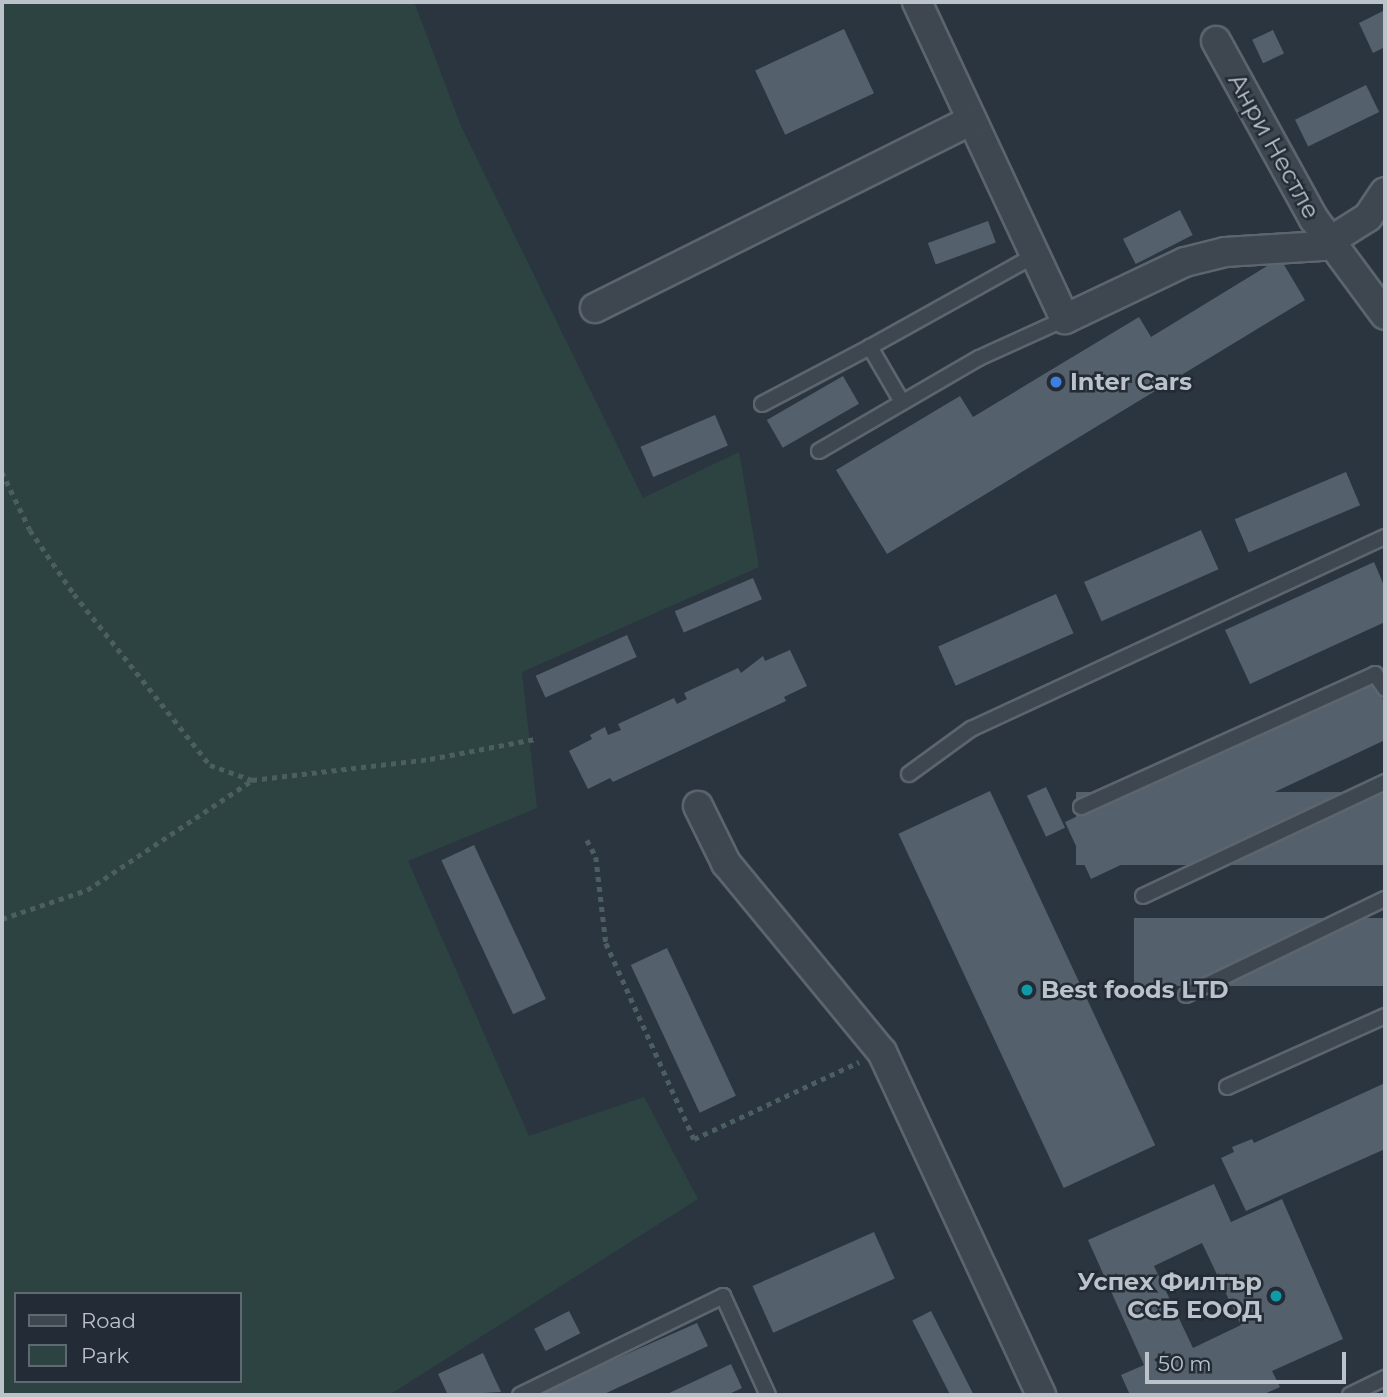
<!DOCTYPE html>
<meta charset="utf-8">
<style>
body{margin:0}
#map{position:relative;width:1387px;height:1397px;overflow:hidden;background:#2a3540;font-family:Montserrat,sans-serif}
div>[style]{position:absolute}
[style*='--x']{left:calc(var(--x)*1px);top:calc(var(--y)*1px);width:calc(var(--w)*1px);rotate:calc(var(--a)*1deg)}
.green>*{inset:0;background:#2d4342}
.building>*{inset:0;background:#54606b;transform-origin:0 0}
.path>*{height:4.5px;margin-top:-2.25px;transform-origin:0;background:repeating-linear-gradient(90deg,#4c5f60 0 5px,transparent 0 10px)}
.roads{filter:drop-shadow(2px 0 #5c656e) drop-shadow(-2px 0 #5c656e) drop-shadow(0 2px #5c656e) drop-shadow(0 -2px #5c656e)}
.service>*{height:14px;margin:-7px;padding:0 7px;transform-origin:7px;border-radius:7px;background:#3e4750}
.minor>*{height:28px;margin:-14px;padding:0 14px;transform-origin:14px;border-radius:14px;background:#3e4750}
.dots>*{width:19px;height:19px;translate:-50% -50%;box-sizing:border-box;border:4px solid #232c36;border-radius:50%}
span{translate:-50% -50%;white-space:nowrap;text-align:center;line-height:1.15;-webkit-text-stroke:5px #232c36;paint-order:stroke}
.street-label{font-size:24px;color:#bbc2ca}
.poi-label{font-size:24px;color:#bbc2ca;font-weight:700}
.left{translate:0 -50%;text-align:left}
.right{translate:-100% -50%;text-align:right}
.frame{position:absolute;inset:0;border:4px solid #bbc2ca;pointer-events:none}
.legend{position:absolute;left:14px;top:1292px;width:228px;height:91px;box-sizing:border-box;background:#232c36;border:2px solid #606871;margin:0;padding:9px 12px;list-style:none;font-size:21px;color:#bbc2ca}
.legend li{display:flex;align-items:center;gap:14px;height:35px}
.legend b{width:35px;border:2px solid #606871}
.scale{position:absolute;left:1145px;top:1352px;width:201px;height:32px;box-sizing:border-box;border:4px solid #bbc2ca;border-top:0;padding-left:9px;font-size:21px;line-height:24px;white-space:nowrap;color:#bbc2ca;-webkit-text-stroke:5px #232c36;paint-order:stroke}
</style>
<div id="map">
<div class="green">
<div style="clip-path:polygon(evenodd,2px 2px,414px 2px,461px 126px,643px 498px,739px 452px,759px 567px,522px 672px,537px 808px,408px 861px,529px 1136px,644px 1097px,698px 1199px,389px 1395px,2px 1395px,2px 2px,16px 1294px,240px 1294px,240px 1381px,16px 1381px,16px 1294px)"></div>
</div>
<div class="building">
<div style="clip-path:polygon(1385px 10px,1385px 47px,1373px 53px,1359px 23px)"></div>
<div style="left:844px;top:29px;width:71px;height:98px;rotate:65deg"></div>
<div style="left:1273px;top:30px;width:26px;height:23px;rotate:65deg"></div>
<div style="left:1366px;top:85px;width:30px;height:79px;rotate:64deg"></div>
<div style="left:1180px;top:210px;width:28px;height:64px;rotate:63deg"></div>
<div style="left:988px;top:221px;width:23px;height:64px;rotate:70deg"></div>
<div style="clip-path:polygon(1280px 258px,1305px 300px,887px 554px,836px 470px,960px 396px,973px 417px,1139px 317px,1151px 337px)"></div>
<div style="left:843px;top:376px;width:32px;height:88px;rotate:60deg"></div>
<div style="left:715px;top:415px;width:33px;height:81px;rotate:67deg"></div>
<div style="left:1346px;top:472px;width:36px;height:121px;rotate:67deg"></div>
<div style="left:1201px;top:530px;width:43px;height:128px;rotate:66deg"></div>
<div style="clip-path:polygon(1374px 562px,1385px 588px,1385px 622px,1250px 684px,1225px 630px)"></div>
<div style="left:753px;top:578px;width:23px;height:85px;rotate:67deg"></div>
<div style="left:1056px;top:594px;width:43px;height:129px;rotate:66deg"></div>
<div style="left:627px;top:635px;width:24px;height:100px;rotate:66deg"></div>
<div style="clip-path:polygon(790px 650px,807px 686px,784px 697px,786px 701px,613px 782px,610px 778px,588px 789px,569px 751px,592px 739px,590px 735px,605px 727px,608px 735px,621px 730px,618px 724px,674px 698px,677px 704px,687px 699px,684px 693px,738px 668px,741px 673px,763px 656px,765px 661px)"></div>
<div style="clip-path:polygon(1372px 677px,1385px 704px,1385px 740px,1091px 879px,1065px 822px)"></div>
<div style="left:1046px;top:787px;width:45px;height:21px;rotate:65deg"></div>
<div style="left:990px;top:791px;width:391px;height:101px;rotate:65deg"></div>
<div style="left:1385px;top:792px;width:73px;height:309px;rotate:90deg"></div>
<div style="left:474px;top:845px;width:170px;height:36px;rotate:65deg"></div>
<div style="left:1385px;top:918px;width:68px;height:251px;rotate:90deg"></div>
<div style="left:667px;top:948px;width:163px;height:40px;rotate:65deg"></div>
<div style="clip-path:polygon(1385px 1083px,1385px 1149px,1246px 1211px,1221px 1158px,1234px 1152px,1232px 1147px,1252px 1139px,1254px 1143px)"></div>
<div style="clip-path:polygon(evenodd,1214px 1184px,1231px 1222px,1282px 1199px,1343px 1339px,1272px 1371px,1280px 1387px,1262px 1395px,1130px 1395px,1121px 1375px,1144px 1365px,1088px 1240px,1214px 1184px,1202px 1243px,1241px 1325px,1193px 1348px,1154px 1266px,1202px 1243px)"></div>
<div style="left:874px;top:1232px;width:51px;height:133px;rotate:66deg"></div>
<div style="left:569px;top:1311px;width:25px;height:39px;rotate:63deg"></div>
<div style="left:931px;top:1311px;width:94px;height:21px;rotate:63deg"></div>
<div style="clip-path:polygon(697px 1323px,708px 1346px,602px 1395px,545px 1395px,543px 1391px)"></div>
<div style="clip-path:polygon(483px 1353px,501px 1392px,448px 1395px,438px 1374px)"></div>
<div style="clip-path:polygon(731px 1364px,742px 1388px,727px 1395px,665px 1395px)"></div>
</div>
<div class="path">
<div style="--x:2;--y:472;--w:64;--a:64.2"></div>
<div style="--x:30;--y:530;--w:78;--a:55.5"></div>
<div style="--x:74;--y:594;--w:218;--a:51.5"></div>
<div style="--x:210;--y:765;--w:45;--a:19.7"></div>
<div style="--x:252;--y:780;--w:179;--a:-6.7"></div>
<div style="--x:430;--y:759;--w:107;--a:-10.8"></div>
<div style="--x:587;--y:840;--w:19;--a:62"></div>
<div style="--x:596;--y:857;--w:87;--a:83.4"></div>
<div style="--x:606;--y:943;--w:215;--a:65.8"></div>
<div style="--x:694;--y:1139;--w:182;--a:-25"></div>
<div style="--x:2;--y:919;--w:90;--a:-18.8"></div>
<div style="--x:87;--y:890;--w:197;--a:-33.6"></div>
</div>
<div class="roads">
<div class="service">
<div style="--x:902;--y:402;--w:64;--a:-120.2"></div>
<div style="--x:870;--y:347;--w:189;--a:-29.1"></div>
<div style="--x:762;--y:404;--w:122;--a:-27.8"></div>
<div style="--x:819;--y:451;--w:185;--a:-30.2"></div>
<div style="--x:979;--y:358;--w:94;--a:-24.4"></div>
<div style="--x:909;--y:774;--w:77;--a:-36"></div>
<div style="--x:971;--y:729;--w:456;--a:-24.9"></div>
<div style="--x:1081;--y:807;--w:323;--a:-24.3"></div>
<div style="--x:1375;--y:674;--w:18;--a:56"></div>
<div style="--x:1143;--y:896;--w:268;--a:-25.2"></div>
<div style="--x:1186;--y:995;--w:221;--a:-25.8"></div>
<div style="--x:1227;--y:1087;--w:173;--a:-24.2"></div>
<div style="--x:520;--y:1395;--w:226;--a:-26"></div>
<div style="--x:723;--y:1296;--w:109;--a:65.6"></div>
<div style="--x:1350;--y:1395;--w:39;--a:-26"></div>
</div>
<div class="minor">
<div style="--x:917;--y:2;--w:350;--a:65"></div>
<div style="--x:1065;--y:319;--w:133;--a:-25.4"></div>
<div style="--x:1185;--y:262;--w:41;--a:-14"></div>
<div style="--x:1225;--y:252;--w:97;--a:-3.5"></div>
<div style="--x:1322;--y:246;--w:54;--a:-32.2"></div>
<div style="--x:1368;--y:217;--w:30;--a:-56"></div>
<div style="--x:1216;--y:41;--w:203;--a:61.2"></div>
<div style="--x:1314;--y:219;--w:119;--a:53.5"></div>
<div style="--x:595;--y:308;--w:421;--a:-26.5"></div>
<div style="--x:698;--y:806;--w:64;--a:63.8"></div>
<div style="--x:726;--y:863;--w:245;--a:50.5"></div>
<div style="--x:882;--y:1052;--w:378;--a:65.1"></div>
</div>
</div>
<div class="dots">
<div style="left:1056px;top:382px;background:#3f7fe0"></div>
<div style="left:1027px;top:990px;background:#0f9aa8"></div>
<div style="left:1276px;top:1296px;background:#0f9aa8"></div>
</div>
<div class="street-label">
<span style="left:1274px;top:146px;rotate:61deg">Анри Нестле</span>
</div>
<div class="poi-label">
<span class="left" style="left:1070px;top:382px">Inter Cars</span>
<span class="left" style="left:1041px;top:990px">Best foods LTD</span>
<span class="right" style="left:1262px;top:1296px">Успех Филтър<br>ССБ ЕООД</span>
</div>
<div class="frame"></div>
<ul class="legend">
<li><b style="height:9px;background:#3e4750"></b>Road</li>
<li><b style="height:19px;background:#2d4342"></b>Park</li>
</ul>
<div class="scale">50 m</div>
</div>
